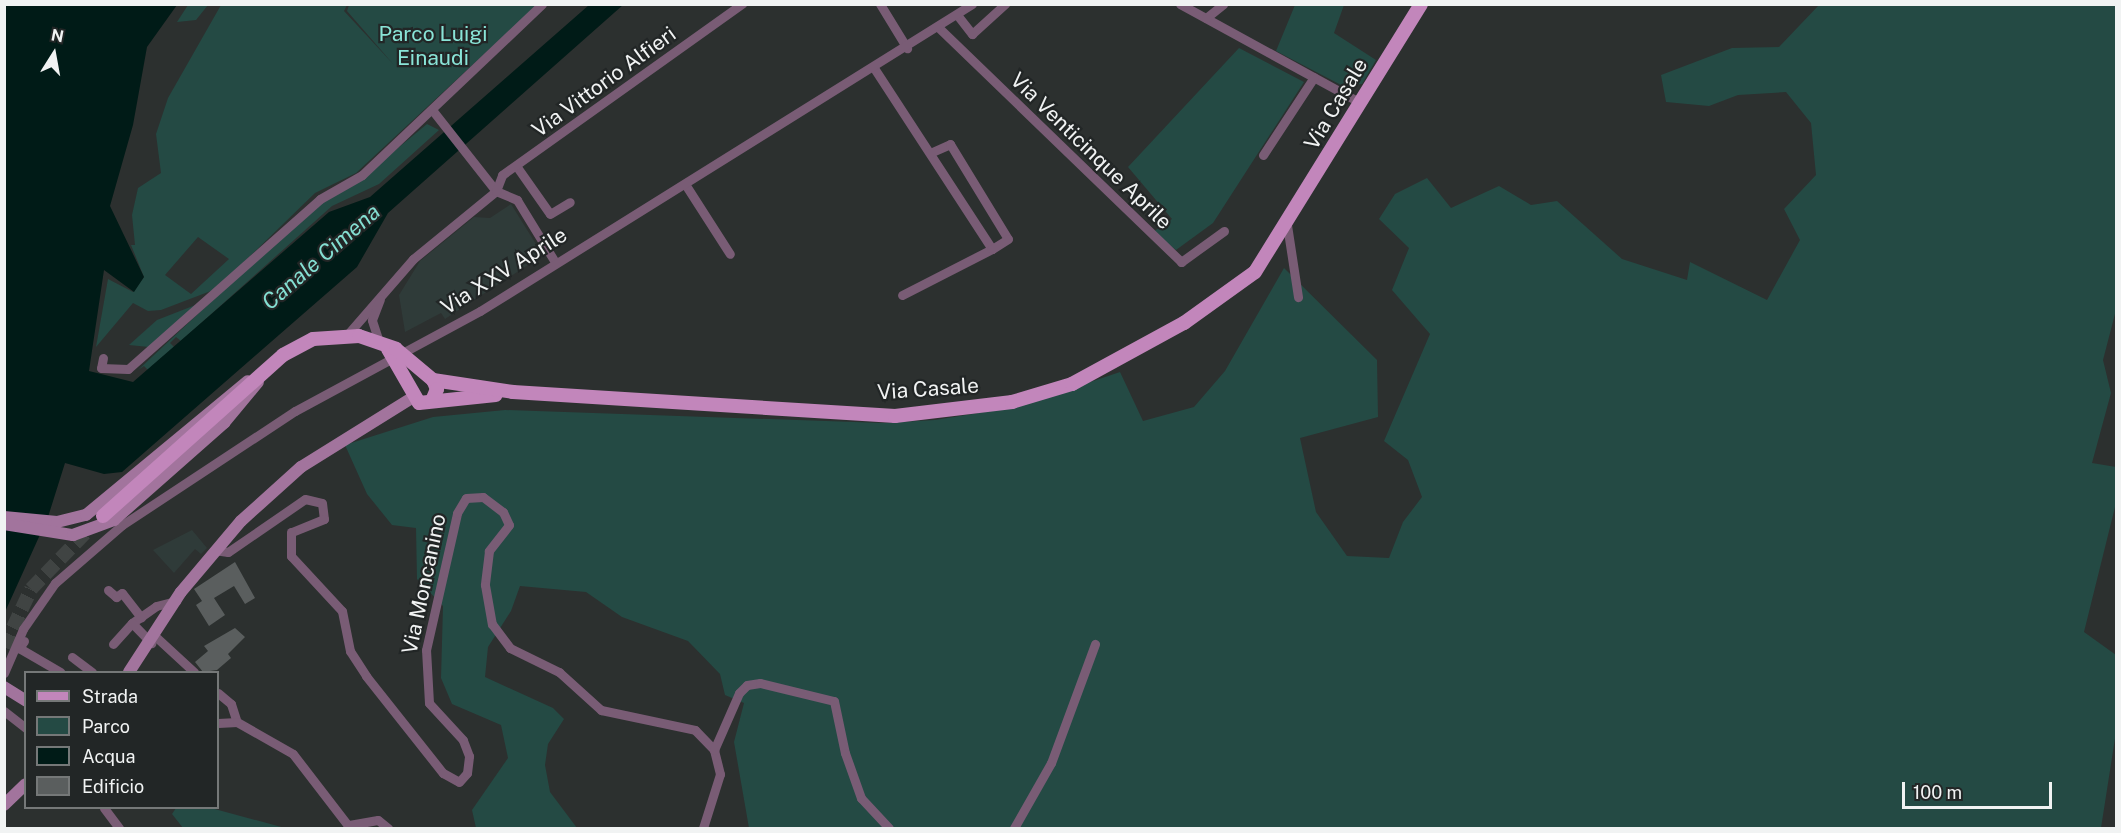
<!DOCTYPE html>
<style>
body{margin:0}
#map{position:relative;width:2121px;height:833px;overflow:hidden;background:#2c302f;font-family:"Public Sans",sans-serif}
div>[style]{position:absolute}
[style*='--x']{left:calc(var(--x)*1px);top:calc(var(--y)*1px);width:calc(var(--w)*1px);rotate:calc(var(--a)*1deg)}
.built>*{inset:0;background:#2f3b39}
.green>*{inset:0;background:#244a44}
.water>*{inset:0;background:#001b17}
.building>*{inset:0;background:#5a5e5e}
.primary-tunnel>*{height:14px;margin-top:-7px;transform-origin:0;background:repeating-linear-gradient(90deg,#404443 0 14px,transparent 0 21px)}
.street>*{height:9px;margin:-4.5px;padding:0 4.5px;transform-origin:4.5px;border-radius:4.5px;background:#795c75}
.secondary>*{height:12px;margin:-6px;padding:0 6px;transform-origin:6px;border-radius:6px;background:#a2749d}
.primary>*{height:14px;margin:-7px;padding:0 7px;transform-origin:7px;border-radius:7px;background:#c286bb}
span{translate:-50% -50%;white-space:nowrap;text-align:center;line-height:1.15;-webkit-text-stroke:4.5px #222626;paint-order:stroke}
.park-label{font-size:21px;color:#89e4d7}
.street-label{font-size:21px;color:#f1f3f3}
.water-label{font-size:22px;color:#84dfd2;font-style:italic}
.frame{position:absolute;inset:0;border:6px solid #f1f3f3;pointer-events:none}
.legend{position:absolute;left:24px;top:671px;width:195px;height:138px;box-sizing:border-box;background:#222626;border:2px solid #757878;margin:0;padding:8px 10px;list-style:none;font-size:18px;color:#f1f3f3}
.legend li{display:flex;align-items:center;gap:12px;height:30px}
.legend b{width:30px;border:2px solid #757878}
.north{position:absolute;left:24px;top:24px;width:60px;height:60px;-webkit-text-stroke:4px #222626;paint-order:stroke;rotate:11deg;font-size:16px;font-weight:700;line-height:24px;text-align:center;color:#f1f3f3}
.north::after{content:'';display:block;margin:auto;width:21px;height:27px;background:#f1f3f3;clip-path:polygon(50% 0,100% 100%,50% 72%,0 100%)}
.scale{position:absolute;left:1902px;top:782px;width:150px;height:27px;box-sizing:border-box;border:3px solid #f1f3f3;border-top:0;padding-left:8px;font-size:18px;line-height:21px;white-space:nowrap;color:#f1f3f3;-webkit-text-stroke:4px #222626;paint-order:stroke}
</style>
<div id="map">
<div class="built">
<div style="clip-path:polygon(511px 204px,539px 249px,537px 259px,445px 319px,441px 313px,405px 332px,399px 295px,420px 261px,474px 217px,490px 218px)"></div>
<div style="clip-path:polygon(192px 530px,207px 548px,201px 554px,195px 549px,174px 573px,153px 550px)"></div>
</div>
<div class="green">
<div style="clip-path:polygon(188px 5px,188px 4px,208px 5px,196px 20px,177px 22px)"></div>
<div style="clip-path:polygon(evenodd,221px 5px,347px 5px,344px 11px,394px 65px,347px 11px,349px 5px,537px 5px,356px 173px,315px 193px,216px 289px,161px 310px,148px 311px,133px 303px,96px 347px,108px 279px,133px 292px,144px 277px,131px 245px,135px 245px,132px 215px,138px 188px,161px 173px,156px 134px,168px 98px,221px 5px,198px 237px,229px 259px,191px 294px,165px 275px,198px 237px)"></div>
<div style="clip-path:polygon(1295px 5px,1344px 5px,1334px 33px,1376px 60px,1362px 84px,1343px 86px,1276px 51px)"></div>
<div style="clip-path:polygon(1819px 5px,2116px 5px,2116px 310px,2103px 360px,2111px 393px,2092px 463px,2116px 467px,2116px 503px,2084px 632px,2116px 655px,2116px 732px,2101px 828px,749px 828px,734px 742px,744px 703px,725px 695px,720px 674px,688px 641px,622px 617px,586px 592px,520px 586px,511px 611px,488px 647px,485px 677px,553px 708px,564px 719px,548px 744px,545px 765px,550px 792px,577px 828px,476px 828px,472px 810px,508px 758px,501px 725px,452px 704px,441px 678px,443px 606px,417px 579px,416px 528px,392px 525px,367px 494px,345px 445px,433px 417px,505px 410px,883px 423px,935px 420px,1016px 407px,1120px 372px,1143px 421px,1194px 407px,1225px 371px,1284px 268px,1377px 360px,1378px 417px,1300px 438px,1316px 512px,1347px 556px,1389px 558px,1403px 522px,1422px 497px,1408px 460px,1384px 441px,1430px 334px,1392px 290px,1409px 248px,1379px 219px,1395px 194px,1427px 178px,1451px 208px,1499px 186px,1531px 205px,1557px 201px,1622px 259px,1687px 280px,1690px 262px,1767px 300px,1800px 240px,1784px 209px,1816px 175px,1811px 123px,1786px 92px,1738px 95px,1709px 106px,1666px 102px,1661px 75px,1732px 48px,1779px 47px)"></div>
<div style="clip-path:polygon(1239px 48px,1304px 82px,1213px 223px,1176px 250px,1153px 232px,1172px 219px,1128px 167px)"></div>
<div style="clip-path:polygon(427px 124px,439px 130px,379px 184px,332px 206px,181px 341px,176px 337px,170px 343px,174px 347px,148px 370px,144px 366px,138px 370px,308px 211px,364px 176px)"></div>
<div style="clip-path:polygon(198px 304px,149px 347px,129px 345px,157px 320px)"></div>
<div style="clip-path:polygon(176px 808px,211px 808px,285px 828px,183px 828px,172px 814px)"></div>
</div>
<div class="water">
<div style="clip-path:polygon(5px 5px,177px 5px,147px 47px,133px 125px,110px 206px,144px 277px,134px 292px,104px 270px,89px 371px,133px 382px,329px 212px,370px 197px,589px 5px,623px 5px,388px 213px,357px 267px,122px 472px,104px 474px,65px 463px,48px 517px,5px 612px)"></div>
</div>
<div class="building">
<div style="clip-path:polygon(235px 562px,255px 598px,245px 604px,234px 586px,214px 598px,225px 615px,209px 626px,196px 605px,202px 601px,194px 589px)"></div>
<div style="clip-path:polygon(235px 628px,245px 637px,228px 654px,231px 658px,217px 670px,203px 672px,195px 662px,208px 651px,204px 646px)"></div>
</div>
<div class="primary-tunnel">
<div style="--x:4;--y:647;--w:64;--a:-65"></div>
<div style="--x:31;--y:589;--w:83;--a:-46"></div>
</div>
<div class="street">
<div style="--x:880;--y:4;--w:52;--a:58.5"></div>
<div style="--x:1180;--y:4;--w:206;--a:28.7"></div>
<div style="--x:958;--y:16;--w:23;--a:52"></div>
<div style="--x:972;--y:34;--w:45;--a:-42.3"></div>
<div style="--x:1206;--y:18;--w:22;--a:-39"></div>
<div style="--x:939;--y:28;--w:337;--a:44"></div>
<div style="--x:1181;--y:262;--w:53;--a:-35.8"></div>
<div style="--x:874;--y:68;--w:216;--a:56.9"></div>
<div style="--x:992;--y:249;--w:101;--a:152.9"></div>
<div style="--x:433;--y:111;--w:102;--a:51.8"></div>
<div style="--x:496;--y:191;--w:23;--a:23"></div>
<div style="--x:517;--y:200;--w:73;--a:58.5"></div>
<div style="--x:930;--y:153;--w:22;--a:-24"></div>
<div style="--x:950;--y:144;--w:111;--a:58.6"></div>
<div style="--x:1008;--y:239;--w:19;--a:148"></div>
<div style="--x:1263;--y:155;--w:93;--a:-56.8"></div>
<div style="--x:517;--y:167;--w:57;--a:54.9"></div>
<div style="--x:550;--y:214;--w:23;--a:-31"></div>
<div style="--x:685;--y:184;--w:83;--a:57.3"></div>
<div style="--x:1287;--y:225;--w:73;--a:81.3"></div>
<div style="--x:347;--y:335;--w:101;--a:-49"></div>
<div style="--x:413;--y:259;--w:107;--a:-39.3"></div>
<div style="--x:496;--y:191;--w:17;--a:-69"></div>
<div style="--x:502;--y:175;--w:295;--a:-35.5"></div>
<div style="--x:379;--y:342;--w:23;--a:-108"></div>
<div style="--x:372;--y:320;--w:22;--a:-69"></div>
<div style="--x:103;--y:358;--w:10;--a:101"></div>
<div style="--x:101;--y:368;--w:27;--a:2"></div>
<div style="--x:128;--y:369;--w:256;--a:-41.5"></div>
<div style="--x:320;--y:199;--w:48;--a:-29.7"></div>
<div style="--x:362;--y:175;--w:248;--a:-43.5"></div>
<div style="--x:214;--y:550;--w:14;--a:8"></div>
<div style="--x:228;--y:552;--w:93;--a:-34.5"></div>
<div style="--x:305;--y:499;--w:17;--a:13"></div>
<div style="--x:322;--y:503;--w:16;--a:83"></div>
<div style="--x:324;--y:519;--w:35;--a:158"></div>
<div style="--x:291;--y:532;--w:24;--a:90"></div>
<div style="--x:291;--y:556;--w:75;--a:47.2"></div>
<div style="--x:342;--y:611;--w:41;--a:78.7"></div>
<div style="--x:350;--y:651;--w:30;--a:57"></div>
<div style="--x:366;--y:676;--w:124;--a:51.6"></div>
<div style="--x:443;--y:773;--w:18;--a:29"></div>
<div style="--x:459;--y:782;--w:12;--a:-48"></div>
<div style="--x:467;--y:773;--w:17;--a:-83"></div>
<div style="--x:469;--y:756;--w:17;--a:-111"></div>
<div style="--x:463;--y:740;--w:50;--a:-132.6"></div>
<div style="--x:429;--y:703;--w:53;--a:-93.2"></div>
<div style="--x:426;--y:650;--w:140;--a:-77.2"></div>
<div style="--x:457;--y:513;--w:17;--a:-59"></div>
<div style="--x:466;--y:498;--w:17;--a:-3"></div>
<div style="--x:483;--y:497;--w:25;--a:37"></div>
<div style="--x:503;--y:512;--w:14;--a:65"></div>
<div style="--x:509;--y:525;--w:33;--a:128"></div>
<div style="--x:489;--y:551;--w:34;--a:97"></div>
<div style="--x:485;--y:585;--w:40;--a:80"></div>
<div style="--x:492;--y:624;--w:30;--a:53"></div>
<div style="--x:510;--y:648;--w:55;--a:26.1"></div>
<div style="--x:559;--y:672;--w:57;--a:42.1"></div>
<div style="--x:601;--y:710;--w:96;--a:12"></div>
<div style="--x:695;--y:730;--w:28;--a:46"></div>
<div style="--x:714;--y:750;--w:25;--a:76"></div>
<div style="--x:720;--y:774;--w:57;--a:107.5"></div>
<div style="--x:108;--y:590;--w:11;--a:41"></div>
<div style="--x:116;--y:597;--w:7;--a:-34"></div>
<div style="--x:122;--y:593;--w:31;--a:52"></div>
<div style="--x:132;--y:623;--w:29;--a:-35"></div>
<div style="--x:156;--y:606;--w:21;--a:-14"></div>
<div style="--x:156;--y:637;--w:52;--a:42.6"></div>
<div style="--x:24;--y:641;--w:9;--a:126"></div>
<div style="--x:19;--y:648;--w:48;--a:30.3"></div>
<div style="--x:113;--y:644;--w:28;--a:-48"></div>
<div style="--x:132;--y:623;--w:28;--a:46"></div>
<div style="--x:72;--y:657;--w:25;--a:37"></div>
<div style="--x:4;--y:673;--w:48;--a:-66.6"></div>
<div style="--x:23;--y:629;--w:56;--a:-55.2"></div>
<div style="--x:55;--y:583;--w:89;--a:-40.9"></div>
<div style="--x:122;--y:525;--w:207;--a:-33.4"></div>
<div style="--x:295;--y:411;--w:210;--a:-28.4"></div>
<div style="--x:480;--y:311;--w:580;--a:-31.96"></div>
<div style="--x:218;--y:693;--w:17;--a:40"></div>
<div style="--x:231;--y:704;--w:19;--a:72"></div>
<div style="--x:4;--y:711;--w:28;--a:38"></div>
<div style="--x:218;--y:723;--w:19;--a:-3"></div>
<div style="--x:237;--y:722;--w:64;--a:29.7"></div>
<div style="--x:293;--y:754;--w:93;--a:52.4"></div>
<div style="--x:714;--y:750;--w:62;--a:-66.3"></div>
<div style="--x:739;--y:693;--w:11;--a:-45"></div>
<div style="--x:747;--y:685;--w:13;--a:-9"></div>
<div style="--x:760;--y:683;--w:76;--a:13.7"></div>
<div style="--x:834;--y:701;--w:53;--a:78.1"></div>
<div style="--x:845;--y:753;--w:48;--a:70.4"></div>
<div style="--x:861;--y:798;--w:41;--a:47"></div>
<div style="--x:104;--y:808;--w:25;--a:53"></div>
<div style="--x:349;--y:825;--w:29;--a:-10"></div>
<div style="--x:378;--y:820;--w:13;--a:39"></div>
<div style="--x:1014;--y:828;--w:75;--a:-60.4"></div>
<div style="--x:1051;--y:763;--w:127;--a:-69.7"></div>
</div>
<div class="secondary">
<div style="--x:4;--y:517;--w:53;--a:5.4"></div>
<div style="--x:57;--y:522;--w:30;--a:-14"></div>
<div style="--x:86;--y:515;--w:210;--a:-39.6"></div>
<div style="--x:4;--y:524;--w:70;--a:9.1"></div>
<div style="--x:73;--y:535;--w:44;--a:-20.1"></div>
<div style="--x:114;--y:520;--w:147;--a:-41.4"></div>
<div style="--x:224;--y:423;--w:53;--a:-50.3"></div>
<div style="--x:129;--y:672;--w:95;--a:-57"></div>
<div style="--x:181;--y:592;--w:93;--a:-49.8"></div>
<div style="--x:241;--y:521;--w:81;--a:-42"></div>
<div style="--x:301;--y:467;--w:131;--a:-31.9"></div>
<div style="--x:4;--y:687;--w:26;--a:32"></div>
<div style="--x:4;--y:805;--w:30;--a:-44"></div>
</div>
<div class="primary">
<div style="--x:388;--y:349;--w:62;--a:60.1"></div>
<div style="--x:419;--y:403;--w:77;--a:-5.9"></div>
<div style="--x:433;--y:380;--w:81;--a:8.5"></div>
<div style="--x:513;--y:392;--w:383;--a:3.6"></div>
<div style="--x:895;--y:416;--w:118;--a:-6.8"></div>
<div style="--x:1012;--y:402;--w:63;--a:-16.7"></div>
<div style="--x:1072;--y:384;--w:128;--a:-28.6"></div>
<div style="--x:1184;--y:323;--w:87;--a:-35.7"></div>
<div style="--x:1255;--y:272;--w:315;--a:-58.2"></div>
<div style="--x:103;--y:516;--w:241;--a:-41.8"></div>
<div style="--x:283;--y:355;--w:34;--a:-28"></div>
<div style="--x:313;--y:339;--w:46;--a:-3.7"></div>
<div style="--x:359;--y:336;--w:39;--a:19"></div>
<div style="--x:396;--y:349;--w:48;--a:40"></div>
<div style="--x:433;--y:380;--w:10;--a:66"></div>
<div style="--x:437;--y:389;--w:13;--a:113"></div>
</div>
<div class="park-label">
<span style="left:433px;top:46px">Parco Luigi<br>Einaudi</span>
</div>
<div class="street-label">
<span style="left:604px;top:82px;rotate:-36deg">Via Vittorio Alfieri</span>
<span style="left:1336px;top:104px;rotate:-59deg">Via Casale</span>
<span style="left:1091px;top:151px;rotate:44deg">Via Venticinque Aprile</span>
<span style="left:504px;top:271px;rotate:-32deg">Via XXV Aprile</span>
<span style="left:928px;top:389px;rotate:-4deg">Via Casale</span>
<span style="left:424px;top:584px;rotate:-78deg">Via Moncanino</span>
</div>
<div class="water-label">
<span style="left:321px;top:257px;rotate:-41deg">Canale Cimena</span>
</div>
<div class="frame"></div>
<ul class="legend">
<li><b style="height:8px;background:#c286bb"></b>Strada</li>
<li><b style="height:16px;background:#244a44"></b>Parco</li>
<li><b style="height:16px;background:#001b17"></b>Acqua</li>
<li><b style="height:16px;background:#5a5e5e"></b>Edificio</li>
</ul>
<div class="north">N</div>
<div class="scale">100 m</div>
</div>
